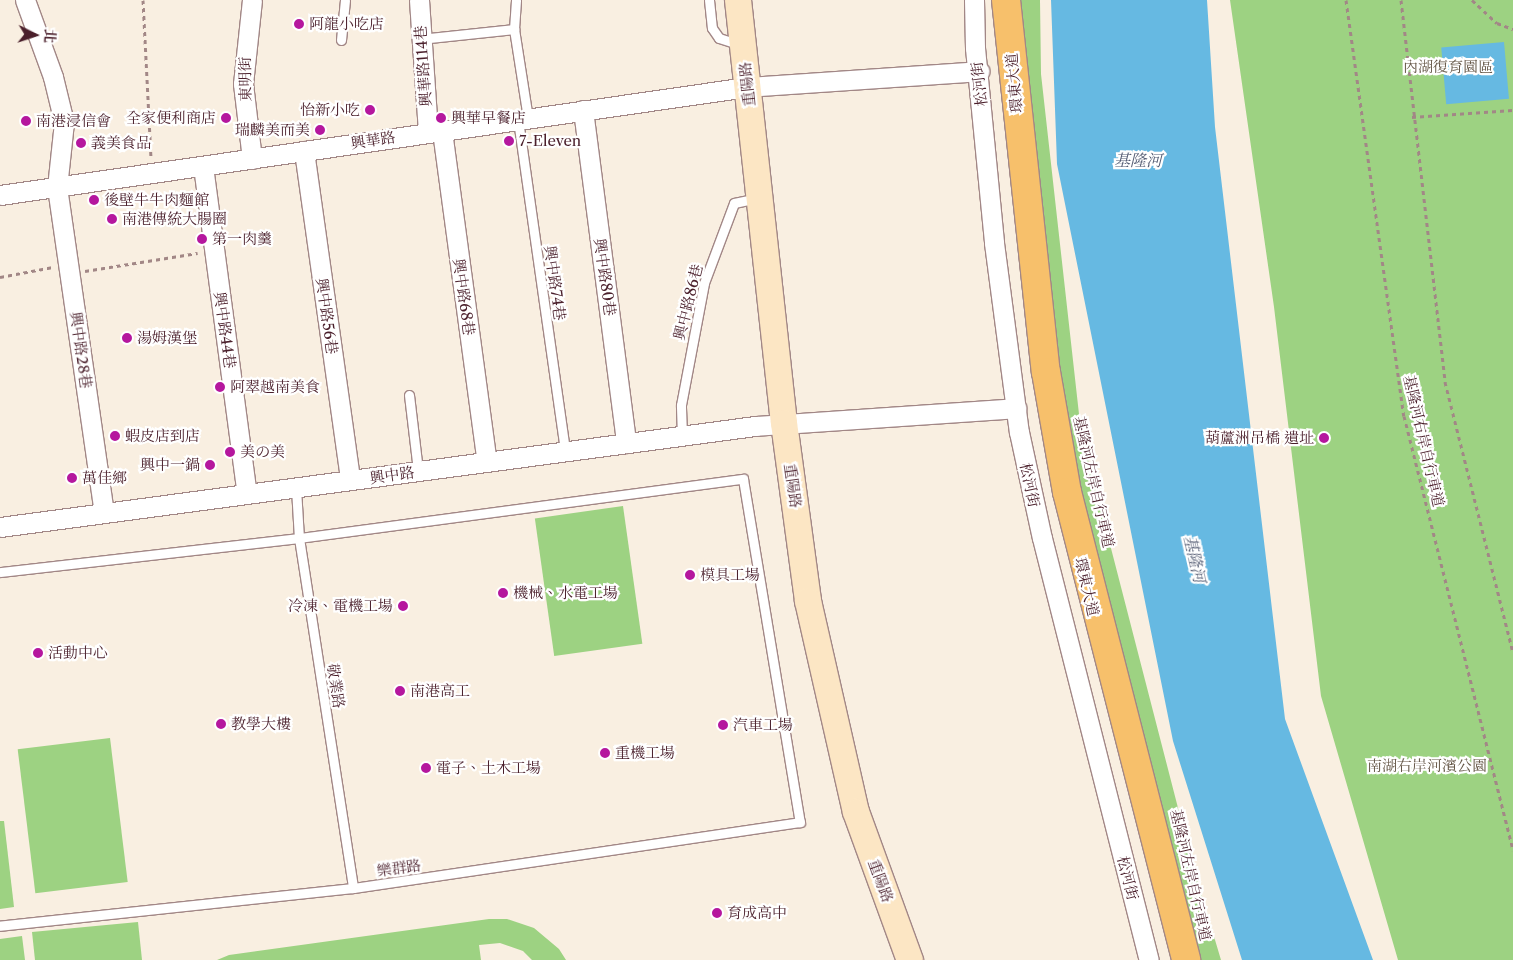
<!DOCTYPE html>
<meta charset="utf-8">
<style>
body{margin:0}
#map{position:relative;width:1513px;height:960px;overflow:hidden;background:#f9efe1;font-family:"Libre Caslon Text","Noto Serif TC","Noto Serif JP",serif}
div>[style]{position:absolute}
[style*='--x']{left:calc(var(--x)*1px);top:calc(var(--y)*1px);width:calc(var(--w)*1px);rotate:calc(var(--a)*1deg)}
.green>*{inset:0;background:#9dd282;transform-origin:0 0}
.water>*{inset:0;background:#66b9e2;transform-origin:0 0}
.path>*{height:3px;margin-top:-1.5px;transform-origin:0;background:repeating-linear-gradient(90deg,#a28786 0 4px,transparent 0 8px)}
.roads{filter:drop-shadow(1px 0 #a28786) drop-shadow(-1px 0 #a28786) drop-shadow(0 1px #a28786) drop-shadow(0 -1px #a28786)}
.lane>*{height:9px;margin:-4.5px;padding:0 4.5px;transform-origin:4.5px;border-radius:4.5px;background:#fff}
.street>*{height:19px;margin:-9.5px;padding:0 9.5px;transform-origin:9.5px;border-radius:9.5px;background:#fff}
.secondary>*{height:26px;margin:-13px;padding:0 13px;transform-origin:13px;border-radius:13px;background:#fce6c4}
.highway>*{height:28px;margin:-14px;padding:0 14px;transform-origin:14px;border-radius:14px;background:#f7c06b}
.dots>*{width:14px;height:14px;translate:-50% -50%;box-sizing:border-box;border:2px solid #fff;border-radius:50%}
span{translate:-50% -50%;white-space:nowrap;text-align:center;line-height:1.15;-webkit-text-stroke:4.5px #fff;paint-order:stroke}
.poi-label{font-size:15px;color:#4a1f2b}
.left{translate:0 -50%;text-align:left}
.right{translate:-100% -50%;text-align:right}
.street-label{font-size:15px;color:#4a1f2b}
.park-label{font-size:15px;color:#635545}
.water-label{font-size:16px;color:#555d74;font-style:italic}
.north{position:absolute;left:10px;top:10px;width:50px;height:50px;-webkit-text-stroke:4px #fff;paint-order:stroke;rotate:94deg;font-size:14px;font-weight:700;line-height:20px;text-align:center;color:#4a1f2b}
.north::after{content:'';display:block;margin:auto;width:18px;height:22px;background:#4a1f2b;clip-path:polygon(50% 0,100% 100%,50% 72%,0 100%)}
</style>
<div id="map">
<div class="green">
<div style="clip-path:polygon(1009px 0,1040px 0,1041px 74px,1081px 432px,1193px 866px,1221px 960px,1190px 960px,1066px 485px)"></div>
<div style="clip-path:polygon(1230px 0,1513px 0,1513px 960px,1398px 960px,1321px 696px,1274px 307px)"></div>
<div style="left:623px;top:506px;width:139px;height:89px;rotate:82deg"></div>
<div style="left:110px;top:738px;width:145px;height:93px;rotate:83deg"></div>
<div style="clip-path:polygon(0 821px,4px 821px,14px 907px,0 909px)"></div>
<div style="clip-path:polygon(489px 919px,507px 919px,534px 928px,559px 949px,566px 960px,532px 960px,523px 951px,500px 943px,479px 945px,481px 960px,217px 960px,229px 955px)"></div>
<div style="clip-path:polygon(138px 922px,142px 960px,35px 960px,32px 932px)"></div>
<div style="clip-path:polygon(22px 936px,25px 960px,0 960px,0 939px)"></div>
</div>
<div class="water">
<div style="clip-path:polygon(1051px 0,1207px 0,1215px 127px,1285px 719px,1373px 960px,1242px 960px,1173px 741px,1057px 164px)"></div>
<div style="left:1504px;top:42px;width:57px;height:63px;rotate:85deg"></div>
</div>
<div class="path">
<div style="--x:143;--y:0;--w:157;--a:87.1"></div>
<div style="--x:1346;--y:0;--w:420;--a:82.1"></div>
<div style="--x:1404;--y:416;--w:448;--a:75.9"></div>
<div style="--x:1401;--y:0;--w:385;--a:83.4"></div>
<div style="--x:1445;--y:382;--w:279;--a:75.9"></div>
<div style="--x:1472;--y:0;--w:34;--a:43"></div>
<div style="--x:1497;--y:23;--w:17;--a:21"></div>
<div style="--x:1412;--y:117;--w:101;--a:-4"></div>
<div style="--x:85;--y:271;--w:114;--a:-9.1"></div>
<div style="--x:0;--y:277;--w:54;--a:-10.7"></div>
</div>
<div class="roads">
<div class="lane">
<div style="--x:709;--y:0;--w:28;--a:84"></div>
<div style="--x:712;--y:28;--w:12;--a:55"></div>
<div style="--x:719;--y:38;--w:22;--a:18"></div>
<div style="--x:514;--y:29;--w:29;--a:-86"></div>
<div style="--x:420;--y:39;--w:95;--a:-6.1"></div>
<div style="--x:514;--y:29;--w:90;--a:81.1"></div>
<div style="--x:341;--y:40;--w:40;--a:-84.3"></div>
<div style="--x:518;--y:120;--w:333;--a:81.9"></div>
<div style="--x:409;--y:395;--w:77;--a:83.2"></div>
<div style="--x:682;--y:436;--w:31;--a:-92"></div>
<div style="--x:681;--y:405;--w:124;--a:-79.3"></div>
<div style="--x:704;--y:283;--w:85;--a:-69.4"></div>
<div style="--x:734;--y:203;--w:25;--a:-12"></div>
<div style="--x:296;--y:488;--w:50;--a:86.6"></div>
<div style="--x:299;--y:538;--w:354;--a:81.2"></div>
<div style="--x:0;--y:572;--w:301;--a:-6.5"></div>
<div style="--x:299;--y:538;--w:448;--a:-7.6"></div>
<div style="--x:743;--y:479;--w:348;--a:80.6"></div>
<div style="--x:800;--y:822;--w:452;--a:171.6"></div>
<div style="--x:353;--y:888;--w:355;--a:173.9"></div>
</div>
<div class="street">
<div style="--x:25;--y:0;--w:82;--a:70"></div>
<div style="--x:53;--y:77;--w:46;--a:76.3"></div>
<div style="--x:64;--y:122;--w:65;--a:96.1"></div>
<div style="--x:57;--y:187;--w:329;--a:81.8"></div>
<div style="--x:419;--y:0;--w:133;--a:86.1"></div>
<div style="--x:974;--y:0;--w:48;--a:88.8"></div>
<div style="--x:975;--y:48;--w:196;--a:84.4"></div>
<div style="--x:994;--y:243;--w:191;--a:82.5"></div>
<div style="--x:1019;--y:432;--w:108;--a:77.8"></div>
<div style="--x:1042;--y:538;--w:435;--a:75.8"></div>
<div style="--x:583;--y:110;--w:336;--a:82.6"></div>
<div style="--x:442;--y:131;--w:334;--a:82.3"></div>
<div style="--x:304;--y:151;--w:332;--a:82"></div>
<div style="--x:252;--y:159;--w:76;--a:-96.8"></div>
<div style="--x:243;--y:84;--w:84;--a:-83.9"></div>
<div style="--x:203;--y:166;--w:331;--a:82.4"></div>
<div style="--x:0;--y:195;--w:755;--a:-8.23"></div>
<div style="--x:747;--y:87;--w:233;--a:-3.9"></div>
<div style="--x:0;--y:527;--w:762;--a:-7.62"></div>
<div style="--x:755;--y:426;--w:262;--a:-3.9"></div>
</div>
<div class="secondary">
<div style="--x:738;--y:0;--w:425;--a:83.8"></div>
<div style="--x:784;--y:423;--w:180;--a:82.3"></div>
<div style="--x:808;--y:601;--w:216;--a:77.2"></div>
<div style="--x:856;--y:812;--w:158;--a:70"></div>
</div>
<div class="highway">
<div style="--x:1006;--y:0;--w:374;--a:83.9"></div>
<div style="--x:1046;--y:372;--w:122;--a:80.1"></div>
<div style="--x:1067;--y:492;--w:483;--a:75.7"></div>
</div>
</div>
<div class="dots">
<div style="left:299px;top:24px;background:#b5179e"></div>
<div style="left:370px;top:110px;background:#b5179e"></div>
<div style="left:226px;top:118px;background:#b5179e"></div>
<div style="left:441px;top:118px;background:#b5179e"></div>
<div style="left:26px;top:121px;background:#b5179e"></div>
<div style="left:320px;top:130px;background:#b5179e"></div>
<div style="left:509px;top:141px;background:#b5179e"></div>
<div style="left:81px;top:143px;background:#b5179e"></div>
<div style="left:94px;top:200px;background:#b5179e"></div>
<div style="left:112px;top:219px;background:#b5179e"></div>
<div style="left:202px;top:239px;background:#b5179e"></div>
<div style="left:127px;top:338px;background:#b5179e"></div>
<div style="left:220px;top:387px;background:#b5179e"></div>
<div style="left:115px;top:436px;background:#b5179e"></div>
<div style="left:1324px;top:438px;background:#b5179e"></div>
<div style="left:230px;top:452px;background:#b5179e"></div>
<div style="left:210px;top:465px;background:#b5179e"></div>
<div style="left:72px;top:478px;background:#b5179e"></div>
<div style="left:690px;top:575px;background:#b5179e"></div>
<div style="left:503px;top:593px;background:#b5179e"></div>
<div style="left:403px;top:606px;background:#b5179e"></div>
<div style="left:38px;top:653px;background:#b5179e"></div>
<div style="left:400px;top:691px;background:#b5179e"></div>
<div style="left:221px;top:724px;background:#b5179e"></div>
<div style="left:723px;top:725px;background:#b5179e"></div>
<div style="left:605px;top:753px;background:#b5179e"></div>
<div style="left:426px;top:768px;background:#b5179e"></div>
<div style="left:717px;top:913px;background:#b5179e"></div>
</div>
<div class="poi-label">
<span class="left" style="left:309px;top:24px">阿龍小吃店</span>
<span class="right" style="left:360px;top:110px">怡新小吃</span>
<span class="right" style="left:216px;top:118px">全家便利商店</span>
<span class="left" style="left:451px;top:118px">興華早餐店</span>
<span class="left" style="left:36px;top:121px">南港浸信會</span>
<span class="right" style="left:310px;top:130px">瑞麟美而美</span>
<span class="left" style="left:519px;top:141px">7-Eleven</span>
<span class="left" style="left:91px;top:143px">義美食品</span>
<span class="left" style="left:104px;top:200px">後壁牛牛肉麵館</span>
<span class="left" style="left:122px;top:219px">南港傳統大腸圈</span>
<span class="left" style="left:212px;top:239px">第一肉羹</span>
<span class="left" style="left:137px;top:338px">湯姆漢堡</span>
<span class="left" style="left:230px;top:387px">阿翠越南美食</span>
<span class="left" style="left:125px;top:436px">蝦皮店到店</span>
<span class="right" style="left:1314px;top:438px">葫蘆洲吊橋 遺址</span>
<span class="left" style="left:240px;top:452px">美の美</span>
<span class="right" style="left:200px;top:465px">興中一鍋</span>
<span class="left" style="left:82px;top:478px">萬佳鄉</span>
<span class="left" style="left:700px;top:575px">模具工場</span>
<span class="left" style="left:513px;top:593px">機械、水電工場</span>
<span class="right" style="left:393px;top:606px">冷凍、電機工場</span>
<span class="left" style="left:48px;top:653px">活動中心</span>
<span class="left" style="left:410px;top:691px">南港高工</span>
<span class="left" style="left:231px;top:724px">教學大樓</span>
<span class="left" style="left:733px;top:725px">汽車工場</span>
<span class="left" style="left:615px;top:753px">重機工場</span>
<span class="left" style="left:436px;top:768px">電子、土木工場</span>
<span class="left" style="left:727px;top:913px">育成高中</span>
</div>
<div class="street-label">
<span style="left:423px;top:66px;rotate:-94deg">興華路114巷</span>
<span style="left:245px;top:79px;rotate:-91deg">東明街</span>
<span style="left:1014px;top:83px;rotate:-95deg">環東大道</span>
<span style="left:747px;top:84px;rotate:-96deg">重陽路</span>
<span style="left:979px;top:84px;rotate:-97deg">松河街</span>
<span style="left:373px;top:140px;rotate:-9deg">興華路</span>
<span style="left:605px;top:277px;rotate:82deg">興中路80巷</span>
<span style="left:555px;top:283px;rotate:82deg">興中路74巷</span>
<span style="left:464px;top:297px;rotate:82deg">興中路68巷</span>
<span style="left:688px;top:302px;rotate:-76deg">興中路86巷</span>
<span style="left:327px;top:316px;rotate:82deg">興中路56巷</span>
<span style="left:225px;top:330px;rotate:82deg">興中路44巷</span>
<span style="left:81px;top:350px;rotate:82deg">興中路28巷</span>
<span style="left:1424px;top:441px;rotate:77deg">基隆河右岸自行車道</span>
<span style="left:392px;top:475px;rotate:-8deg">興中路</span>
<span style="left:1094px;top:482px;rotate:77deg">基隆河左岸自行車道</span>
<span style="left:1030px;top:485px;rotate:78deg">松河街</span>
<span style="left:793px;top:486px;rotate:82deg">重陽路</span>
<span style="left:1087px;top:587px;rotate:77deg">環東大道</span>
<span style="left:336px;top:686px;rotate:81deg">敬業路</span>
<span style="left:399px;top:868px;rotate:-8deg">樂群路</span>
<span style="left:1191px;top:875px;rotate:77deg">基隆河左岸自行車道</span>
<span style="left:1128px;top:878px;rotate:76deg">松河街</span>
<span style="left:881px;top:881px;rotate:70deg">重陽路</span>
</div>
<div class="park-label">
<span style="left:1448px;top:67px">內湖復育園區</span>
<span style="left:1427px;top:766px">南湖右岸河濱公園</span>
</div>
<div class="water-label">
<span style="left:1138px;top:160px">基隆河</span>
<span style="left:1195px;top:559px;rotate:77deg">基隆河</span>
</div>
<div class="north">北</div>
</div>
